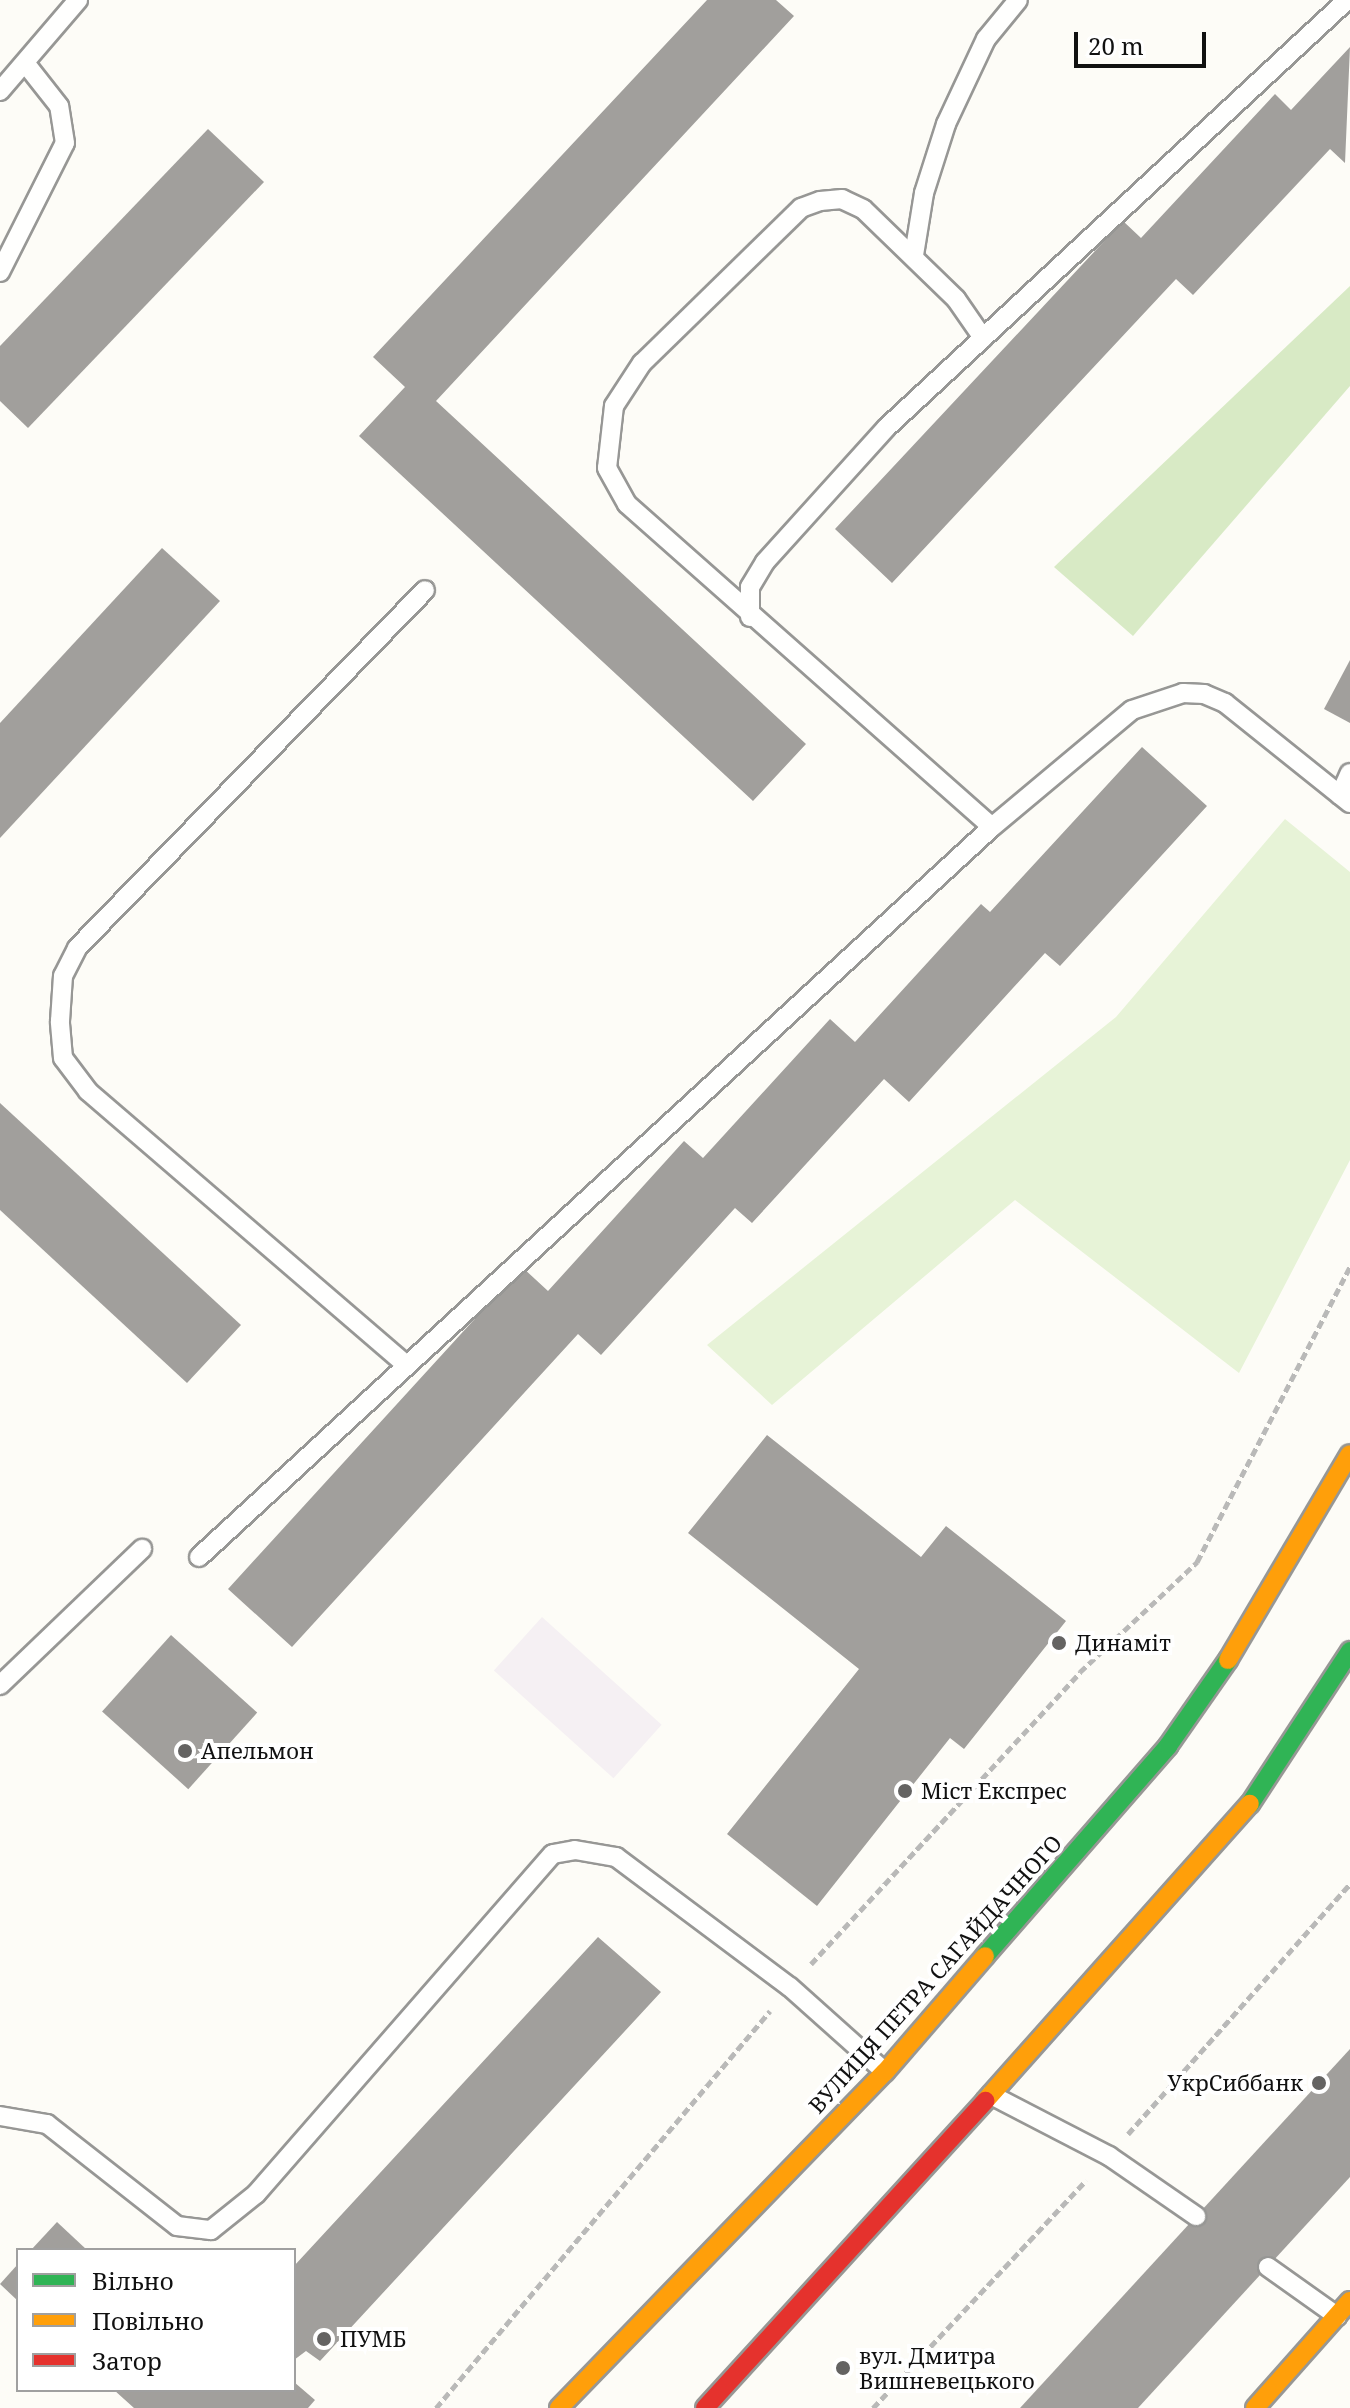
<!DOCTYPE html>
<meta charset="utf-8">
<style>
body{margin:0}
#map{position:relative;width:1350px;height:2408px;overflow:hidden;background:#fdfcf7;font-family:"Noto Serif",serif}
div>[style]{position:absolute}
[style*='--x']{left:calc(var(--x)*1px);top:calc(var(--y)*1px);width:calc(var(--w)*1px);rotate:calc(var(--a)*1deg)}
.industrial>*{inset:0;background:#f5f0f3;transform-origin:0 0}
.green>*{inset:0;background:#e7f3d7}
.forest>*{inset:0;background:#d8eac5}
.building>*{inset:0;background:#a19f9c;transform-origin:0 0}
.path>*{height:5px;margin-top:-2.5px;transform-origin:0;background:repeating-linear-gradient(90deg,#b9b9b8 0 8px,transparent 0 12px)}
.roads{filter:drop-shadow(2px 0 #979795) drop-shadow(-2px 0 #979795) drop-shadow(0 2px #979795) drop-shadow(0 -2px #979795)}
.lane>*{height:18px;margin:-9px;padding:0 9px;transform-origin:9px;border-radius:9px;background:#fffffe}
.fast>*{height:18px;margin:-9px;padding:0 9px;transform-origin:9px;border-radius:9px;background:#30b455}
.slow>*{height:18px;margin:-9px;padding:0 9px;transform-origin:9px;border-radius:9px;background:#ff9f0a}
.jam>*{height:18px;margin:-9px;padding:0 9px;transform-origin:9px;border-radius:9px;background:#e5322d}
.dots>*{width:22px;height:22px;translate:-50% -50%;box-sizing:border-box;border:4px solid #fff;border-radius:50%}
span{translate:-50% -50%;white-space:nowrap;text-align:center;line-height:1.15;-webkit-text-stroke:8px #fff;paint-order:stroke}
.poi-label{font-size:22px;color:#111}
.left{translate:0 -50%;text-align:left}
.right{translate:-100% -50%;text-align:right}
.street-label{font-size:22px;color:#111}
.legend{position:absolute;left:16px;top:2248px;width:280px;height:144px;box-sizing:border-box;background:#fff;border:2px solid #a0a0a0;margin:0;padding:10px 14px;list-style:none;font-size:24px;color:#111}
.legend li{display:flex;align-items:center;gap:16px;height:40px}
.legend b{width:40px;border:2px solid #a0a0a0}
.scale{position:absolute;left:1074px;top:32px;width:132px;height:36px;box-sizing:border-box;border:4px solid #111;border-top:0;padding-left:10px;font-size:24px;line-height:28px;white-space:nowrap;color:#111;-webkit-text-stroke:6px #fff;paint-order:stroke}
</style>
<div id="map">
<div class="industrial">
<div style="left:542px;top:1617px;width:161px;height:72px;rotate:42deg"></div>
</div>
<div class="green">
<div style="clip-path:polygon(1285px 819px,1350px 872px,1350px 1160px,1239px 1373px,1015px 1200px,772px 1405px,707px 1345px,1116px 1017px)"></div>
</div>
<div class="forest">
<div style="clip-path:polygon(1350px 286px,1350px 386px,1133px 636px,1054px 567px)"></div>
</div>
<div class="building">
<div style="clip-path:polygon(707px 0,776px 0,794px 16px,436px 401px,806px 744px,753px 801px,359px 436px,405px 387px,373px 357px)"></div>
<div style="clip-path:polygon(1350px 47px,1345px 163px,1330px 149px,1193px 295px,1176px 279px,892px 583px,835px 529px,1123px 221px,1141px 238px,1275px 94px,1291px 110px)"></div>
<div style="clip-path:polygon(208px 129px,264px 182px,28px 428px,0 401px,0 346px)"></div>
<div style="clip-path:polygon(162px 548px,220px 601px,0 838px,0 723px)"></div>
<div style="clip-path:polygon(1350px 660px,1350px 723px,1324px 709px)"></div>
<div style="clip-path:polygon(1142px 747px,1207px 806px,1060px 966px,1045px 953px,909px 1102px,884px 1079px,752px 1223px,735px 1208px,601px 1355px,578px 1334px,292px 1647px,228px 1589px,522px 1267px,548px 1291px,684px 1141px,703px 1158px,830px 1019px,855px 1042px,981px 904px,990px 912px)"></div>
<div style="clip-path:polygon(0 1103px,241px 1325px,187px 1383px,0 1210px)"></div>
<div style="clip-path:polygon(767px 1435px,921px 1557px,946px 1526px,1066px 1621px,964px 1749px,950px 1738px,817px 1906px,727px 1834px,859px 1669px,688px 1533px)"></div>
<div style="left:171px;top:1635px;width:116px;height:103px;rotate:42deg"></div>
<div style="clip-path:polygon(598px 1937px,661px 1992px,320px 2361px,306px 2351px,294px 2360px,294px 2266px)"></div>
<div style="clip-path:polygon(1350px 2049px,1350px 2177px,1138px 2408px,1020px 2408px)"></div>
<div style="clip-path:polygon(57px 2222px,87px 2250px,31px 2250px)"></div>
<div style="clip-path:polygon(18px 2264px,18px 2301px,0 2284px)"></div>
<div style="clip-path:polygon(294px 2382px,315px 2400px,308px 2408px,134px 2408px,114px 2390px,294px 2390px)"></div>
</div>
<div class="path">
<div style="--x:811;--y:1964;--w:397;--a:-47.3"></div>
<div style="--x:1080;--y:1672;--w:161;--a:-43.2"></div>
<div style="--x:1197;--y:1562;--w:332;--a:-62.6"></div>
<div style="--x:1128;--y:2134;--w:334;--a:-48.4"></div>
<div style="--x:436;--y:2408;--w:519;--a:-49.93"></div>
<div style="--x:873;--y:2408;--w:312;--a:-46.9"></div>
</div>
<div class="roads">
<div class="lane">
<div style="--x:0;--y:91;--w:120;--a:-49.4"></div>
<div style="--x:914;--y:255;--w:63;--a:-80.8"></div>
<div style="--x:924;--y:193;--w:72;--a:-72.3"></div>
<div style="--x:946;--y:124;--w:94;--a:-64.8"></div>
<div style="--x:986;--y:39;--w:50;--a:-50.6"></div>
<div style="--x:0;--y:272;--w:144;--a:-63.3"></div>
<div style="--x:65;--y:143;--w:37;--a:-99"></div>
<div style="--x:59;--y:106;--w:53;--a:-128.2"></div>
<div style="--x:983;--y:338;--w:47;--a:-124.7"></div>
<div style="--x:956;--y:299;--w:129;--a:-135.9"></div>
<div style="--x:863;--y:209;--w:23;--a:-155"></div>
<div style="--x:842;--y:199;--w:22;--a:175"></div>
<div style="--x:820;--y:201;--w:20;--a:160"></div>
<div style="--x:801;--y:208;--w:222;--a:135.7"></div>
<div style="--x:642;--y:363;--w:51;--a:123.1"></div>
<div style="--x:614;--y:406;--w:62;--a:96.4"></div>
<div style="--x:607;--y:468;--w:41;--a:60.9"></div>
<div style="--x:627;--y:504;--w:487;--a:41.5"></div>
<div style="--x:750;--y:617;--w:30;--a:-90"></div>
<div style="--x:750;--y:587;--w:29;--a:-59"></div>
<div style="--x:765;--y:562;--w:181;--a:-47.9"></div>
<div style="--x:886;--y:428;--w:629;--a:-42.87"></div>
<div style="--x:1340;--y:795;--w:24;--a:-66"></div>
<div style="--x:404;--y:1363;--w:417;--a:-139.3"></div>
<div style="--x:88;--y:1091;--w:41;--a:-127.1"></div>
<div style="--x:63;--y:1058;--w:37;--a:-95"></div>
<div style="--x:60;--y:1021;--w:45;--a:-86.2"></div>
<div style="--x:63;--y:976;--w:31;--a:-63"></div>
<div style="--x:77;--y:948;--w:499;--a:-45.8"></div>
<div style="--x:199;--y:1557;--w:1078;--a:-42.63"></div>
<div style="--x:992;--y:827;--w:182;--a:-39.9"></div>
<div style="--x:1132;--y:710;--w:54;--a:-18.4"></div>
<div style="--x:1183;--y:693;--w:21;--a:3"></div>
<div style="--x:1204;--y:694;--w:23;--a:23"></div>
<div style="--x:1225;--y:703;--w:160;--a:38.7"></div>
<div style="--x:0;--y:1685;--w:197;--a:-43.8"></div>
<div style="--x:991;--y:2095;--w:133;--a:27.3"></div>
<div style="--x:1109;--y:2156;--w:106;--a:34.6"></div>
<div style="--x:0;--y:2116;--w:48;--a:9.7"></div>
<div style="--x:47;--y:2124;--w:165;--a:38.1"></div>
<div style="--x:177;--y:2226;--w:34;--a:7"></div>
<div style="--x:211;--y:2230;--w:58;--a:-38.7"></div>
<div style="--x:256;--y:2194;--w:451;--a:-48.9"></div>
<div style="--x:553;--y:1854;--w:22;--a:-10"></div>
<div style="--x:575;--y:1850;--w:42;--a:9.7"></div>
<div style="--x:616;--y:1857;--w:217;--a:36.8"></div>
<div style="--x:790;--y:1987;--w:127;--a:41.8"></div>
<div style="--x:1268;--y:2267;--w:85;--a:35.4"></div>
</div>
<div class="fast">
<div style="--x:1250;--y:1804;--w:183;--a:-56.8"></div>
<div style="--x:985;--y:1956;--w:279;--a:-48.9"></div>
<div style="--x:1168;--y:1746;--w:105;--a:-55.1"></div>
</div>
<div class="slow">
<div style="--x:1228;--y:1660;--w:239;--a:-59.4"></div>
<div style="--x:985;--y:2101;--w:398;--a:-48.3"></div>
<div style="--x:559;--y:2408;--w:468;--a:-45.9"></div>
<div style="--x:885;--y:2072;--w:153;--a:-49.2"></div>
<div style="--x:1255;--y:2408;--w:143;--a:-48.4"></div>
</div>
<div class="jam">
<div style="--x:705;--y:2408;--w:416;--a:-47.6"></div>
</div>
</div>
<div class="dots">
<div style="left:1059px;top:1643px;background:#646362"></div>
<div style="left:185px;top:1751px;background:#646362"></div>
<div style="left:905px;top:1791px;background:#646362"></div>
<div style="left:1319px;top:2083px;background:#646362"></div>
<div style="left:324px;top:2339px;background:#646362"></div>
<div style="left:843px;top:2368px;background:#646362"></div>
</div>
<div class="poi-label">
<span class="left" style="left:1075px;top:1643px">Динаміт</span>
<span class="left" style="left:201px;top:1751px">Апельмон</span>
<span class="left" style="left:921px;top:1791px">Міст Експрес</span>
<span class="right" style="left:1303px;top:2083px">УкрСиббанк</span>
<span class="left" style="left:340px;top:2339px">ПУМБ</span>
<span class="left" style="left:859px;top:2368px">вул. Дмитра<br>Вишневецького</span>
</div>
<div class="street-label">
<span style="left:935px;top:1974px;rotate:-48deg">ВУЛИЦЯ ПЕТРА САГАЙДАЧНОГО</span>
</div>
<ul class="legend">
<li><b style="height:10px;background:#30b455"></b>Вільно</li>
<li><b style="height:10px;background:#ff9f0a"></b>Повільно</li>
<li><b style="height:10px;background:#e5322d"></b>Затор</li>
</ul>
<div class="scale">20 m</div>
</div>
